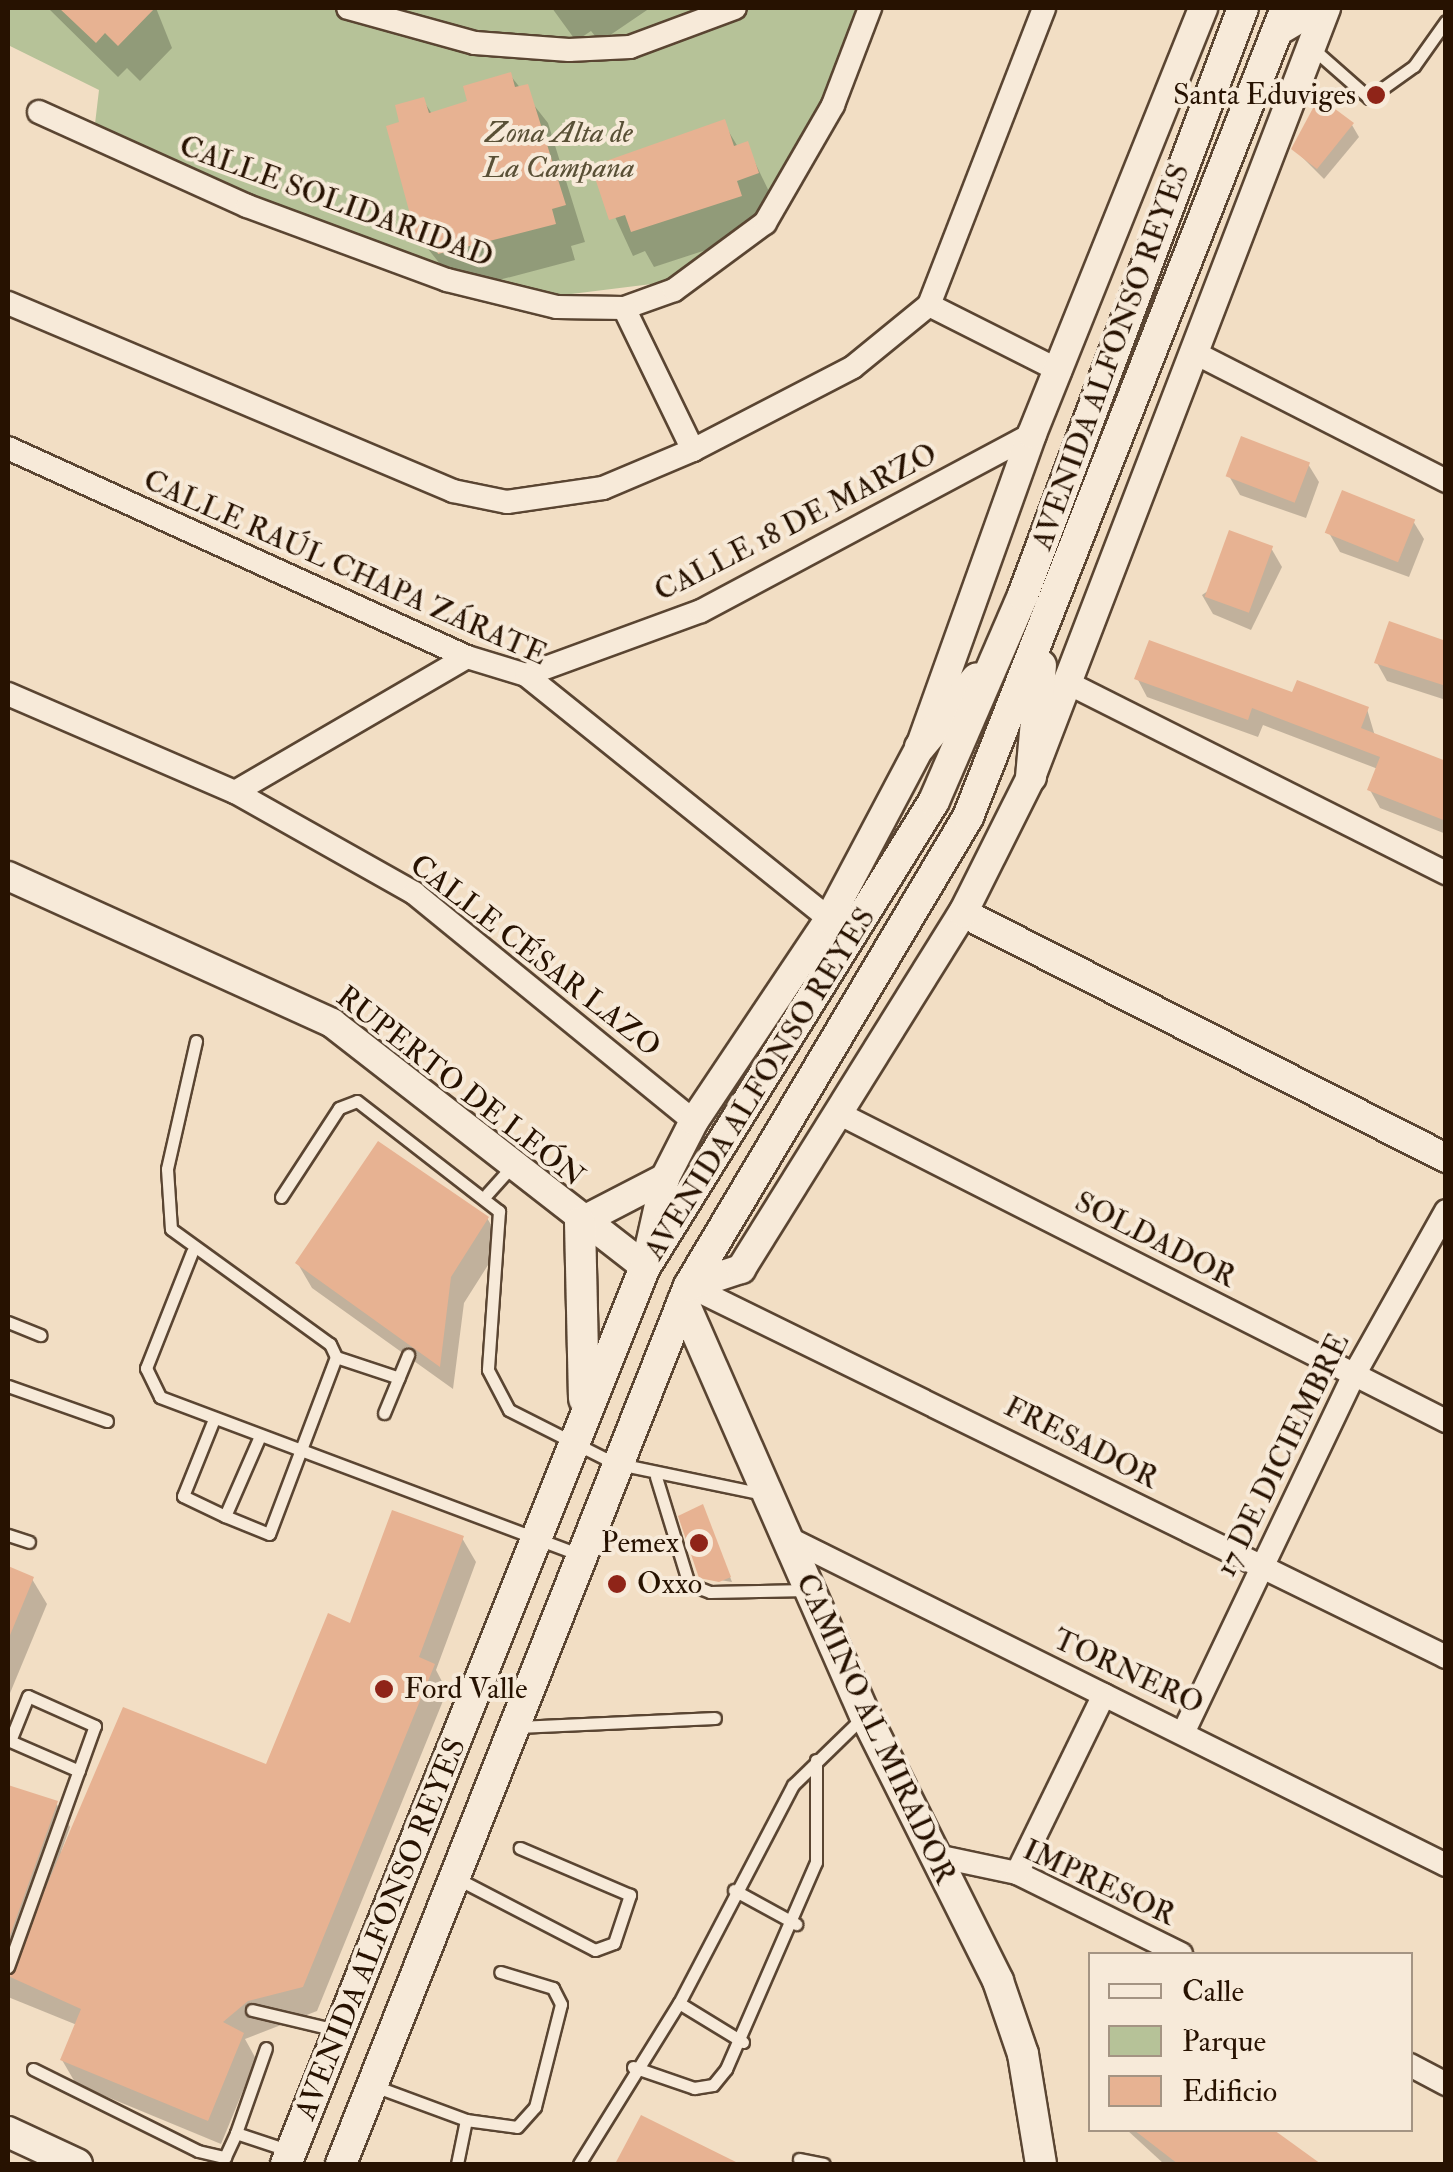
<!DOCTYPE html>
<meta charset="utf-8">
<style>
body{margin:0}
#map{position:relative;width:1453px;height:2172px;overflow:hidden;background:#f2dec4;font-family:"IM FELL Double Pica",serif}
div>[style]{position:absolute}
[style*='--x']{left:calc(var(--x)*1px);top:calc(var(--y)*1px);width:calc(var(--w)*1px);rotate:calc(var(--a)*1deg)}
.green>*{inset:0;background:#b6c298}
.shadow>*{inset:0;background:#0003}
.building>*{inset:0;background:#e7b292;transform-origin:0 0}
.roads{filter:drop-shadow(2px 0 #5a4532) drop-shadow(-2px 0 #5a4532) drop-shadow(0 2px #5a4532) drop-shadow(0 -2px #5a4532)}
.service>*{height:11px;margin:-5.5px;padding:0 5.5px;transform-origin:5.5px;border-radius:5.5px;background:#f7ead9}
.minor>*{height:22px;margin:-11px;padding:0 11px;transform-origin:11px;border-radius:11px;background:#f7ead9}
.tertiary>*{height:28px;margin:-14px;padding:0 14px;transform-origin:14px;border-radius:14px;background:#f7ead9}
.secondary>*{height:30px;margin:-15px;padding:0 15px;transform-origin:15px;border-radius:15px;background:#f7ead9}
.dots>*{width:28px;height:28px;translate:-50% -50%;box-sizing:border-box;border:5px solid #f7ead9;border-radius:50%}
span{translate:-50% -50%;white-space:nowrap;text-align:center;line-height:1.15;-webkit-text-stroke:8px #f7ead9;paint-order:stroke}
.poi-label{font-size:30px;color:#271201}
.right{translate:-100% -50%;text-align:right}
.left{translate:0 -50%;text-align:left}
.park-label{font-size:30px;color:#595036;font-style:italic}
.street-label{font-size:30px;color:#271201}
.frame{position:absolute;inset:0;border:10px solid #271201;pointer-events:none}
.legend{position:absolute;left:1088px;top:1952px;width:325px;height:180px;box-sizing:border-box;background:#f7ead9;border:2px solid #a49483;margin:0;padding:12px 18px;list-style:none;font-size:30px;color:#271201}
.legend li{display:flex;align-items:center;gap:20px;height:50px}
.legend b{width:50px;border:2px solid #a49483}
</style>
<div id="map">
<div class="green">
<div style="clip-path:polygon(8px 8px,866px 8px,776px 215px,668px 282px,547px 297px,340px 236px,93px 141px,99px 90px,8px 45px)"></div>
</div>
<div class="shadow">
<div style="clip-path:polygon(48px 8px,156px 8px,172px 48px,140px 81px,127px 68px,118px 77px)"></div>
<div style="clip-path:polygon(552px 8px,650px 8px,600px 42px,591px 31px,576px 41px)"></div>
<div style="clip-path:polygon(evenodd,510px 75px,548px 123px,585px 242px,571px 246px,575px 260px,461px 290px,420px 239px,402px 123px,423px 100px,432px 114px,470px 103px,510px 75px,445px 235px,425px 241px,425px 236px,445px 235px)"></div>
<div style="clip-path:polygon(723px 122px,738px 147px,746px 144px,778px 210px,761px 232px,654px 267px,645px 251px,633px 256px,598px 180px)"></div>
<div style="clip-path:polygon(1352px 125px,1359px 137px,1324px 179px,1294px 149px)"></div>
<div style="clip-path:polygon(1308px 464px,1319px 482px,1306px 518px,1240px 495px,1229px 476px)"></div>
<div style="clip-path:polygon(1413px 521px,1424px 539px,1409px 577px,1340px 552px,1329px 533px)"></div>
<div style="clip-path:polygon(1271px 548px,1282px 567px,1251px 630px,1213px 614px,1202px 595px)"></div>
<div style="clip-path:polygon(1446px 643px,1446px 700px,1387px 681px,1377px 663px)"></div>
<div style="clip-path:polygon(1137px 678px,1367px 709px,1375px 736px,1446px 764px,1446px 834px,1380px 808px,1370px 790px,1378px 769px,1263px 725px,1258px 737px,1147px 697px)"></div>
<div style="clip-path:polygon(487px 1218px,502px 1243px,464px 1303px,453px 1389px,312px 1288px,298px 1264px)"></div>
<div style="clip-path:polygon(705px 1512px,732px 1582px,701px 1577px)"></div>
<div style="clip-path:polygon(462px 1538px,476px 1562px,436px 1670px,447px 1691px,317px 2011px,245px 2039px,256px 2059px,221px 2144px,76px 2084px,62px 2060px,77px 2025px,8px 1997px,8px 1787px,56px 1803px,70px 1827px,61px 1852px,267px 1767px,351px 1627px)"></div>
<div style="clip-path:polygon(8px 1568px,32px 1579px,47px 1604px,8px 1698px)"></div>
<div style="clip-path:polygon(642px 2118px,734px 2164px,618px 2164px)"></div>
<div style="clip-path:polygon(1127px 2130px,1270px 2130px,1317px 2164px,1164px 2164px)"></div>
</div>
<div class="building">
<div style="clip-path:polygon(59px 8px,155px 8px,118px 46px,105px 33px,96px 43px)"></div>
<div style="clip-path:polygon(511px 72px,515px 87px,528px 84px,566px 205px,552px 209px,556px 224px,438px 254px,432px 236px,417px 240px,386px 126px,399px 122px,395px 105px,424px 97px,429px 113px,467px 101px,463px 86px)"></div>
<div style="clip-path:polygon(1319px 97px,1354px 123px,1317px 169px,1291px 149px)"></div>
<div style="clip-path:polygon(725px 119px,734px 146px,748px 141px,759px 173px,737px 181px,742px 196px,631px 232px,625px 215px,609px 220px,595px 178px,610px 172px,606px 161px)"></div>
<div style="left:1241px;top:436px;width:74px;height:43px;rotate:21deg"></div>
<div style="left:1342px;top:490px;width:79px;height:46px;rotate:22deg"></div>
<div style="left:1229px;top:530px;width:47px;height:71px;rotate:20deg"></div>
<div style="clip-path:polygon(1389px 621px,1446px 641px,1446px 686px,1374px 663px)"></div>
<div style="clip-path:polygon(1149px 640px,1292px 692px,1297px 680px,1369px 707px,1361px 728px,1446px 761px,1446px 821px,1367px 790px,1380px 757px,1252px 708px,1248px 720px,1134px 679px)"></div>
<div style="clip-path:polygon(378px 1141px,489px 1217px,451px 1277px,440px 1367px,295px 1263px)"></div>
<div style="clip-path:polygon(703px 1504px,731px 1577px,719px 1582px,699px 1578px,678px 1516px)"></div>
<div style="clip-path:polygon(392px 1510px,464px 1536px,419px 1657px,435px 1664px,303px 1987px,248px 2001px,223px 2022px,244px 2033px,208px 2121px,60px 2060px,81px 2009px,8px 1976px,123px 1707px,266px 1764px,328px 1613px,350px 1623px)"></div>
<div style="clip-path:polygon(8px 1566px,34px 1577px,8px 1640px)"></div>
<div style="clip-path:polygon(8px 1785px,58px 1801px,8px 1941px)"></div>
<div style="clip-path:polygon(641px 2115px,740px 2164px,615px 2164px)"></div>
<div style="clip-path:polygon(1134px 2130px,1274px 2130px,1321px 2164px,1178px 2164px)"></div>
</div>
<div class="roads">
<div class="service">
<div style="--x:1311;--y:47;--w:77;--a:41.3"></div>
<div style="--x:1369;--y:98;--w:55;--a:-35.4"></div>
<div style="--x:1414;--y:66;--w:55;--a:-54.6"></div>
<div style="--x:196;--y:1041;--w:131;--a:102.8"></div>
<div style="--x:167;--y:1169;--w:60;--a:86.2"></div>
<div style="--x:171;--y:1229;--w:196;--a:35.9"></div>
<div style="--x:330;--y:1344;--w:14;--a:65"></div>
<div style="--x:336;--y:1357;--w:189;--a:110.7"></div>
<div style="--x:269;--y:1534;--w:48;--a:-157.8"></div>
<div style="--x:487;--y:1194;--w:39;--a:-48"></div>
<div style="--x:281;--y:1197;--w:106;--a:-56.9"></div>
<div style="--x:339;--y:1108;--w:19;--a:-21"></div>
<div style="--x:357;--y:1101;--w:180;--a:37.8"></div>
<div style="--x:499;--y:1211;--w:159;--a:94"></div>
<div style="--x:488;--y:1370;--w:45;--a:62.3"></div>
<div style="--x:509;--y:1410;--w:118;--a:26.8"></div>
<div style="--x:614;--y:1463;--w:153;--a:11.7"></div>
<div style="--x:192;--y:1252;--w:125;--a:111.6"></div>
<div style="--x:146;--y:1368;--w:32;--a:64"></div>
<div style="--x:160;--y:1397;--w:447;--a:20.6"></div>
<div style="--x:8;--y:1322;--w:35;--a:22"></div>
<div style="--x:336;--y:1357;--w:66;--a:18.4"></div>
<div style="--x:8;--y:1386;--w:105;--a:19.5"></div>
<div style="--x:384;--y:1413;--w:63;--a:-67.5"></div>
<div style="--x:214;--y:1419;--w:83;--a:111.9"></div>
<div style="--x:183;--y:1496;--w:47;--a:25.5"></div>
<div style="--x:225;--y:1516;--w:85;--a:-66.4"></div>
<div style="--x:656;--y:1477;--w:112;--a:72.9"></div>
<div style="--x:689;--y:1584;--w:22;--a:21"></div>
<div style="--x:710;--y:1592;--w:98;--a:-1.2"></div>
<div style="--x:8;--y:1535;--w:22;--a:18"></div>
<div style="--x:518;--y:1727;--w:197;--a:-2.6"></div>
<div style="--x:458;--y:1879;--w:154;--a:27.4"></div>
<div style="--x:595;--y:1950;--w:20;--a:-20"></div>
<div style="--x:614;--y:1943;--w:51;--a:-71.6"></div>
<div style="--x:630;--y:1895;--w:120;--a:-156.9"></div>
<div style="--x:734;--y:1890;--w:71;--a:28.7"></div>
<div style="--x:8;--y:1967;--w:256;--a:-70.2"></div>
<div style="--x:95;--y:1726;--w:73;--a:-155.9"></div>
<div style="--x:28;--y:1696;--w:48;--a:111.8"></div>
<div style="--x:10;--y:1741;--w:75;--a:23.5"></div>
<div style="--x:679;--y:2003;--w:75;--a:31.4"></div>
<div style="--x:252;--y:2010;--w:86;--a:13.4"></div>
<div style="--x:633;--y:2067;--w:65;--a:19"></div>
<div style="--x:694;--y:2088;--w:19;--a:-9"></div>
<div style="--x:713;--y:2085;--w:21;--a:-51"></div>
<div style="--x:726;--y:2069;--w:226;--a:-66.5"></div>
<div style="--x:816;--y:1862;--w:102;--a:-90"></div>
<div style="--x:33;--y:2069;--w:184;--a:26.4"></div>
<div style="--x:198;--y:2151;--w:28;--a:13"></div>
<div style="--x:225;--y:2157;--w:26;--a:-65"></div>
<div style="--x:236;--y:2133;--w:54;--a:18.4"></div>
<div style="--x:377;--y:2087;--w:95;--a:20.3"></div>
<div style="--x:466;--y:2120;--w:45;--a:101.6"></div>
<div style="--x:466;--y:2120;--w:51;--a:7.8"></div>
<div style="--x:517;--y:2127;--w:27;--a:-48"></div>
<div style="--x:535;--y:2107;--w:106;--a:-75.8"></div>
<div style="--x:561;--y:2004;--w:18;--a:-117"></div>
<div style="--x:553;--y:1988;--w:55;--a:-163.2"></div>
<div style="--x:236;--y:2133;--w:90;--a:-70.6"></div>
<div style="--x:799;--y:2159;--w:25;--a:11"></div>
<div style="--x:579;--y:2164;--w:190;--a:-58.2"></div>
<div style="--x:679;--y:2003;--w:246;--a:-62.4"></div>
<div style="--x:793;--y:1785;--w:99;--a:-44.2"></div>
</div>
<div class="minor">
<div style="--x:348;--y:8;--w:132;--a:15.4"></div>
<div style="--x:475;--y:43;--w:94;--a:4.3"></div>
<div style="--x:569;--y:50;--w:61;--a:-2.8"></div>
<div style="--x:630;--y:47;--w:112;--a:-20.4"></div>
<div style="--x:39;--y:112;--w:228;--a:24.3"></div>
<div style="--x:247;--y:206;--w:213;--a:20.3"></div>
<div style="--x:447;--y:280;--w:113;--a:13.8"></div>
<div style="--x:557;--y:307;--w:67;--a:0.9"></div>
<div style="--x:624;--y:308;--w:53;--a:-19.8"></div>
<div style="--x:674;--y:290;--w:113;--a:-36.4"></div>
<div style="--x:765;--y:223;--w:136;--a:-60"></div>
<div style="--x:833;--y:105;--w:104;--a:-69.1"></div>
<div style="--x:8;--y:303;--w:483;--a:22.9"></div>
<div style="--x:453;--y:491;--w:55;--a:11.5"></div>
<div style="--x:507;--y:502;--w:97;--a:-8.3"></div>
<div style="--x:603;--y:488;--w:98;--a:-22.9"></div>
<div style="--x:693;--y:450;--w:180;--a:-27.4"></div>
<div style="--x:853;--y:367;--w:98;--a:-39.2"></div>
<div style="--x:929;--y:305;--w:147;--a:26.7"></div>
<div style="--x:929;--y:305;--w:318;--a:-68.8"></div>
<div style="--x:624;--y:308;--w:158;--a:64.1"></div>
<div style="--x:1195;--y:353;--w:282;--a:27"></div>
<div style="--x:8;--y:448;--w:504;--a:24.48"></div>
<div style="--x:467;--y:657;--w:62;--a:17"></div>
<div style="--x:526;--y:675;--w:389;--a:38.8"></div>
<div style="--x:526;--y:675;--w:186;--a:-20.1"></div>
<div style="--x:701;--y:611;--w:375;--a:-28.1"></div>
<div style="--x:1070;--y:684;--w:421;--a:26.7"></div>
<div style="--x:8;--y:694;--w:247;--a:23.4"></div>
<div style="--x:235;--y:792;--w:206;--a:29.4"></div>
<div style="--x:414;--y:893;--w:361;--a:39.2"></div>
<div style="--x:235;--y:792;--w:268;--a:-30.2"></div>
<div style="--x:838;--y:1113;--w:682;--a:26.87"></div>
<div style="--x:689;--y:1286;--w:843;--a:26.11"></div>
<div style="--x:784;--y:1536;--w:739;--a:26.43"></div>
<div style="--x:1184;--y:1731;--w:395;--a:-64.5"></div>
<div style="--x:1354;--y:1375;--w:188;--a:-60.7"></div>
<div style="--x:932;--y:1855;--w:87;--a:12"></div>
<div style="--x:1017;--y:1873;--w:183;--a:26.3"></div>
<div style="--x:1017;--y:1873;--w:198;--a:-64"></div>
<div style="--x:1410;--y:2065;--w:41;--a:27.8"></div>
</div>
<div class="tertiary">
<div style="--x:8;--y:876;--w:356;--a:24.4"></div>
<div style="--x:332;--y:1023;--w:397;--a:37.9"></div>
<div style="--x:645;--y:1267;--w:91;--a:-77.3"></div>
<div style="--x:665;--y:1178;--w:64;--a:-63"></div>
<div style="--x:694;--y:1121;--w:243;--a:-56.2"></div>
<div style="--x:829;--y:919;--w:195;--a:-62.1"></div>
<div style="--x:920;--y:747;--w:332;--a:-70.3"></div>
<div style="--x:1032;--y:434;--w:459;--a:-68.1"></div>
<div style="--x:963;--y:913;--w:542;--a:26.9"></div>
<div style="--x:580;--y:1222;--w:96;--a:-27.4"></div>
<div style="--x:689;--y:1286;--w:55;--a:-18.1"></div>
<div style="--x:741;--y:1269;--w:420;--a:-58.1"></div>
<div style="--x:963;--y:913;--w:152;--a:-63.4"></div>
<div style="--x:1031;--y:777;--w:824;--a:-69.01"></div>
</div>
<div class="secondary">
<div style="--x:1278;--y:30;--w:43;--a:-30.7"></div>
<div style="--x:920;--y:747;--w:89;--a:-50.4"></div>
<div style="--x:1031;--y:777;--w:112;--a:-84.9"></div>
<div style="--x:580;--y:1222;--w:177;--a:88.7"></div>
<div style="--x:683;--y:1301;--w:452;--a:66.3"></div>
<div style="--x:865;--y:1715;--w:297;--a:63.4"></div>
<div style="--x:998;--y:1981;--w:77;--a:71.1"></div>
<div style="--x:1023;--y:2054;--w:111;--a:80.7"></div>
<div style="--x:8;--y:2132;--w:76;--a:24.9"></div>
<div style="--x:286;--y:2164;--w:966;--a:-68.19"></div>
<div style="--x:645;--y:1267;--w:548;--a:-58.19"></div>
<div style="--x:934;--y:801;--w:224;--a:-66.6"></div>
<div style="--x:1023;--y:595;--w:627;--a:-69.45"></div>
<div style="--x:341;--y:2164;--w:944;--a:-68.38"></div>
<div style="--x:689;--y:1286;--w:546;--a:-59.25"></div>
<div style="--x:968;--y:817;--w:869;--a:-68.54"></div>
</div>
</div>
<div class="dots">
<div style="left:1376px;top:95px;background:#8f2418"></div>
<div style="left:699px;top:1543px;background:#8f2418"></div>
<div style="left:617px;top:1584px;background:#8f2418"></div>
<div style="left:384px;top:1689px;background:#8f2418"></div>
</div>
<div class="poi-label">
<span class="right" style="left:1356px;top:95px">Santa Eduviges</span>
<span class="right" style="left:679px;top:1543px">Pemex</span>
<span class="left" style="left:637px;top:1584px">Oxxo</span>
<span class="left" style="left:404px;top:1689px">Ford Valle</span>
</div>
<div class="park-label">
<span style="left:559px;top:150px">Zona Alta de<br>La Campana</span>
</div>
<div class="street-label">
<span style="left:336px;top:202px;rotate:20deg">CALLE SOLIDARIDAD</span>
<span style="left:1111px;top:357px;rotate:-70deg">AVENIDA ALFONSO REYES</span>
<span style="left:796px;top:523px;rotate:-27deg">CALLE 18 DE MARZO</span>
<span style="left:345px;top:568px;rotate:24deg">CALLE RAÚL CHAPA ZÁRATE</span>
<span style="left:535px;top:956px;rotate:38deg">CALLE CÉSAR LAZO</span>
<span style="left:760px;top:1084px;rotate:-58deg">AVENIDA ALFONSO REYES</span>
<span style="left:460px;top:1087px;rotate:38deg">RUPERTO DE LEÓN</span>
<span style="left:1155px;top:1240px;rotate:27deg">SOLDADOR</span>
<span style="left:1081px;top:1443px;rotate:27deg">FRESADOR</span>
<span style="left:1283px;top:1455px;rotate:-64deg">17 DE DICIEMBRE</span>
<span style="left:1128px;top:1672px;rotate:25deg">TORNERO</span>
<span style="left:875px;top:1729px;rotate:65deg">CAMINO AL MIRADOR</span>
<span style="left:1099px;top:1883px;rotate:25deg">IMPRESOR</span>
<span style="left:381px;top:1929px;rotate:-68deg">AVENIDA ALFONSO REYES</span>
</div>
<div class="frame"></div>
<ul class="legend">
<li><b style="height:12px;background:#f7ead9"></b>Calle</li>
<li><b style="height:28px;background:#b6c298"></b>Parque</li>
<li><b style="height:28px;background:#e7b292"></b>Edificio</li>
</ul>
</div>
